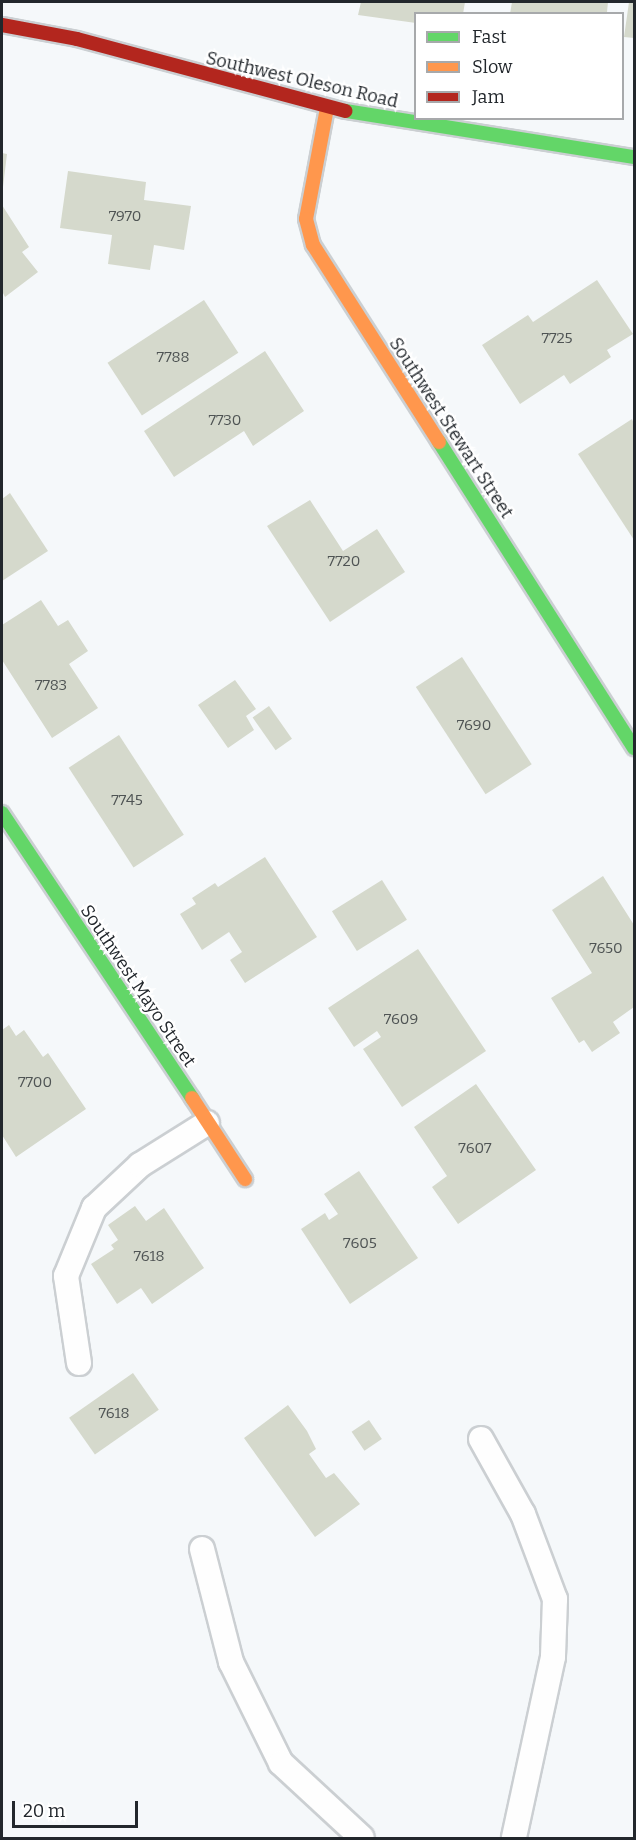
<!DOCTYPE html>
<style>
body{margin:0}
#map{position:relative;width:636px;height:1840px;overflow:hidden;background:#f5f8fa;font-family:Bitter,serif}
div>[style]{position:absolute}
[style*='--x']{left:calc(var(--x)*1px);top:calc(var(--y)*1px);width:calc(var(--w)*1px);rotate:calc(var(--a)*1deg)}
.building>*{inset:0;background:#d5d9cc;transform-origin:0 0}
.roads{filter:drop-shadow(2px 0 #cbcfd2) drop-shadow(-2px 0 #cbcfd2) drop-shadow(0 2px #cbcfd2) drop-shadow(0 -2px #cbcfd2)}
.lane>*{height:24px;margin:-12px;padding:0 12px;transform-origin:12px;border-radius:12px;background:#fefefe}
.fast>*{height:14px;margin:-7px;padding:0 7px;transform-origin:7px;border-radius:7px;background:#63d668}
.slow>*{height:14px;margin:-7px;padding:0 7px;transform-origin:7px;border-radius:7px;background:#ff974d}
.jam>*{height:14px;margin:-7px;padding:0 7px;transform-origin:7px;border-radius:7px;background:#b3261e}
span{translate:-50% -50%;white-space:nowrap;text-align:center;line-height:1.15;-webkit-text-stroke:4.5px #fff;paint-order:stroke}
.number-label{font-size:15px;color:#4f5454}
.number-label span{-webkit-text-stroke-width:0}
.street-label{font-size:18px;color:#22272c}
.frame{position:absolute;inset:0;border:3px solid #22272c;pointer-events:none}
.legend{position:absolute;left:414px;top:12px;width:210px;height:108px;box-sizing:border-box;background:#fff;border:2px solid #a7a9ab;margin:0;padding:8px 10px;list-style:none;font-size:18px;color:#22272c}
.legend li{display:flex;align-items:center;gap:12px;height:30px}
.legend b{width:30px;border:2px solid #a7a9ab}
.scale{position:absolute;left:12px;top:1801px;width:126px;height:27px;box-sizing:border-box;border:3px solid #22272c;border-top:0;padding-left:8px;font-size:18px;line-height:21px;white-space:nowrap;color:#22272c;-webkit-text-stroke:4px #fff;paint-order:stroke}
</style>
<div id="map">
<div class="building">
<div style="clip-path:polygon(361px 2px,465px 2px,463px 14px,416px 14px,416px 23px,358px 15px)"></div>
<div style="clip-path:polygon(512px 2px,608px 2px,607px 12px,510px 14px)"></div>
<div style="clip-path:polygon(629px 2px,634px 2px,634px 38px,624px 37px)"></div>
<div style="clip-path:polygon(2px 153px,7px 154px,3px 187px,2px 187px)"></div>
<div style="clip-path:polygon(68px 171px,146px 182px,144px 200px,191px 206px,184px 250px,154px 245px,150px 270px,108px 264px,112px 235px,60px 228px)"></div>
<div style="clip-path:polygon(2px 205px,29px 247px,22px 252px,38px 272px,5px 297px,2px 291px)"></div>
<div style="clip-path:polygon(597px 280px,633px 334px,607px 350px,611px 357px,570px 384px,564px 375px,520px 404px,482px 345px,528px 315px,533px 322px)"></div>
<div style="left:204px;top:300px;width:63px;height:115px;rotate:57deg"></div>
<div style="clip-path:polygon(265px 351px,304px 411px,253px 446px,244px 431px,174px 477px,144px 431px)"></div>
<div style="clip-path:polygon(632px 419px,634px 424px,634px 540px,578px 454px)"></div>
<div style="clip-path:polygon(10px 493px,48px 551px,2px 581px,2px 499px)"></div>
<div style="clip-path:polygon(310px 500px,343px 551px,377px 529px,405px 572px,330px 622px,267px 526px)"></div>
<div style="clip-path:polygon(41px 600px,58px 626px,68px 620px,88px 651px,69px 664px,98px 708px,52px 738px,2px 660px,2px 625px)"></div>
<div style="left:462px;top:657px;width:128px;height:55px;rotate:57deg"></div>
<div style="clip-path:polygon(235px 680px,256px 709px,246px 716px,254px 730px,228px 748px,198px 705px)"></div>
<div style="left:269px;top:706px;width:40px;height:20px;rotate:55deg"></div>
<div style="left:119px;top:735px;width:119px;height:60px;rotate:57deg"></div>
<div style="clip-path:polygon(265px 857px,317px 937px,245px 983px,230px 960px,242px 952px,229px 932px,202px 950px,180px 914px,196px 904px,192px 898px,215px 883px,218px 887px)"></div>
<div style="clip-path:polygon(603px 876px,634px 925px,634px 1007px,613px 1022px,620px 1033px,592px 1052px,584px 1040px,579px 1043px,551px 998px,592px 973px,552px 910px)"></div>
<div style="left:382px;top:880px;width:47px;height:59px;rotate:58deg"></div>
<div style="clip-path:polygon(418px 949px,486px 1051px,402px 1107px,363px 1049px,381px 1037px,377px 1031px,354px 1047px,328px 1008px)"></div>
<div style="clip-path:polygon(9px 1025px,16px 1036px,24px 1030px,43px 1057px,48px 1053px,86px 1109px,16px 1157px,2px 1135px,2px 1030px)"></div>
<div style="clip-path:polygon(476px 1084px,536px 1170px,458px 1224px,432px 1187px,447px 1176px,414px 1127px)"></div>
<div style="clip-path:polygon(359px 1171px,418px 1258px,350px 1304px,301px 1229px,325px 1213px,329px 1220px,338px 1214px,324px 1194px)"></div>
<div style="clip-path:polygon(135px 1206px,146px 1221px,164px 1208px,204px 1268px,152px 1304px,141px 1288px,117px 1304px,91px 1264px,114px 1249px,111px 1245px,118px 1240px,108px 1225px)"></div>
<div style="left:133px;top:1373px;width:45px;height:78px;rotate:55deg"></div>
<div style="clip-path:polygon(288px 1405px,307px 1431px,316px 1449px,309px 1454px,326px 1478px,334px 1473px,360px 1504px,315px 1537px,244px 1438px)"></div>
<div style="left:369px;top:1420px;width:23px;height:21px;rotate:56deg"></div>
</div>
<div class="roads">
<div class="lane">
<div style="--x:79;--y:1363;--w:88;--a:-98.5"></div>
<div style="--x:66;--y:1276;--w:74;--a:-67.6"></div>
<div style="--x:94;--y:1208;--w:63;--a:-43.1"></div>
<div style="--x:140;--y:1165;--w:79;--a:-32.1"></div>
<div style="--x:481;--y:1439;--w:86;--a:60.8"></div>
<div style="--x:523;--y:1514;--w:91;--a:69.4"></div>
<div style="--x:555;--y:1599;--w:58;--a:92"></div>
<div style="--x:553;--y:1657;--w:185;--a:102.2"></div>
<div style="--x:202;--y:1549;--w:117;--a:75.6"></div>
<div style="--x:231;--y:1662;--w:113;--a:63.7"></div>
<div style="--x:281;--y:1763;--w:110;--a:42.8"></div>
</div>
<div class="fast">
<div style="--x:346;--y:111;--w:292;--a:9.1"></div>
<div style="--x:439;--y:442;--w:363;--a:57.5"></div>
<div style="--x:2;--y:813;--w:343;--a:56.3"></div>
</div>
<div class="slow">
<div style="--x:327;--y:108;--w:113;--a:100.7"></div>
<div style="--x:306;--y:219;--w:27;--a:75"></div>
<div style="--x:313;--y:245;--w:234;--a:57.4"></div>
<div style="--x:192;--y:1098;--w:97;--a:56.8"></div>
</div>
<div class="jam">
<div style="--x:2;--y:25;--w:76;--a:10.6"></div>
<div style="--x:77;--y:39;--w:278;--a:15"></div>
</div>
</div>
<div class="number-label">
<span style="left:125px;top:217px">7970</span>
<span style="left:557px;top:339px">7725</span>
<span style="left:173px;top:358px">7788</span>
<span style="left:225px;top:421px">7730</span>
<span style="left:344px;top:562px">7720</span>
<span style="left:51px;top:686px">7783</span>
<span style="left:474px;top:726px">7690</span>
<span style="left:127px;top:801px">7745</span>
<span style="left:606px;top:949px">7650</span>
<span style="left:401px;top:1020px">7609</span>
<span style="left:35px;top:1083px">7700</span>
<span style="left:475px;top:1149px">7607</span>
<span style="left:360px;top:1244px">7605</span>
<span style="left:149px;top:1257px">7618</span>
<span style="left:114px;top:1414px">7618</span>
</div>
<div class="street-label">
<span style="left:302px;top:80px;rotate:13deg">Southwest Oleson Road</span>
<span style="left:451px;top:428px;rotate:57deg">Southwest Stewart Street</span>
<span style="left:138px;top:986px;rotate:56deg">Southwest Mayo Street</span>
</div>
<div class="frame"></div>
<ul class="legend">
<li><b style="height:8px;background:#63d668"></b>Fast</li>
<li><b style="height:8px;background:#ff974d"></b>Slow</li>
<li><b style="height:8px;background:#b3261e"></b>Jam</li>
</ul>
<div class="scale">20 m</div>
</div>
